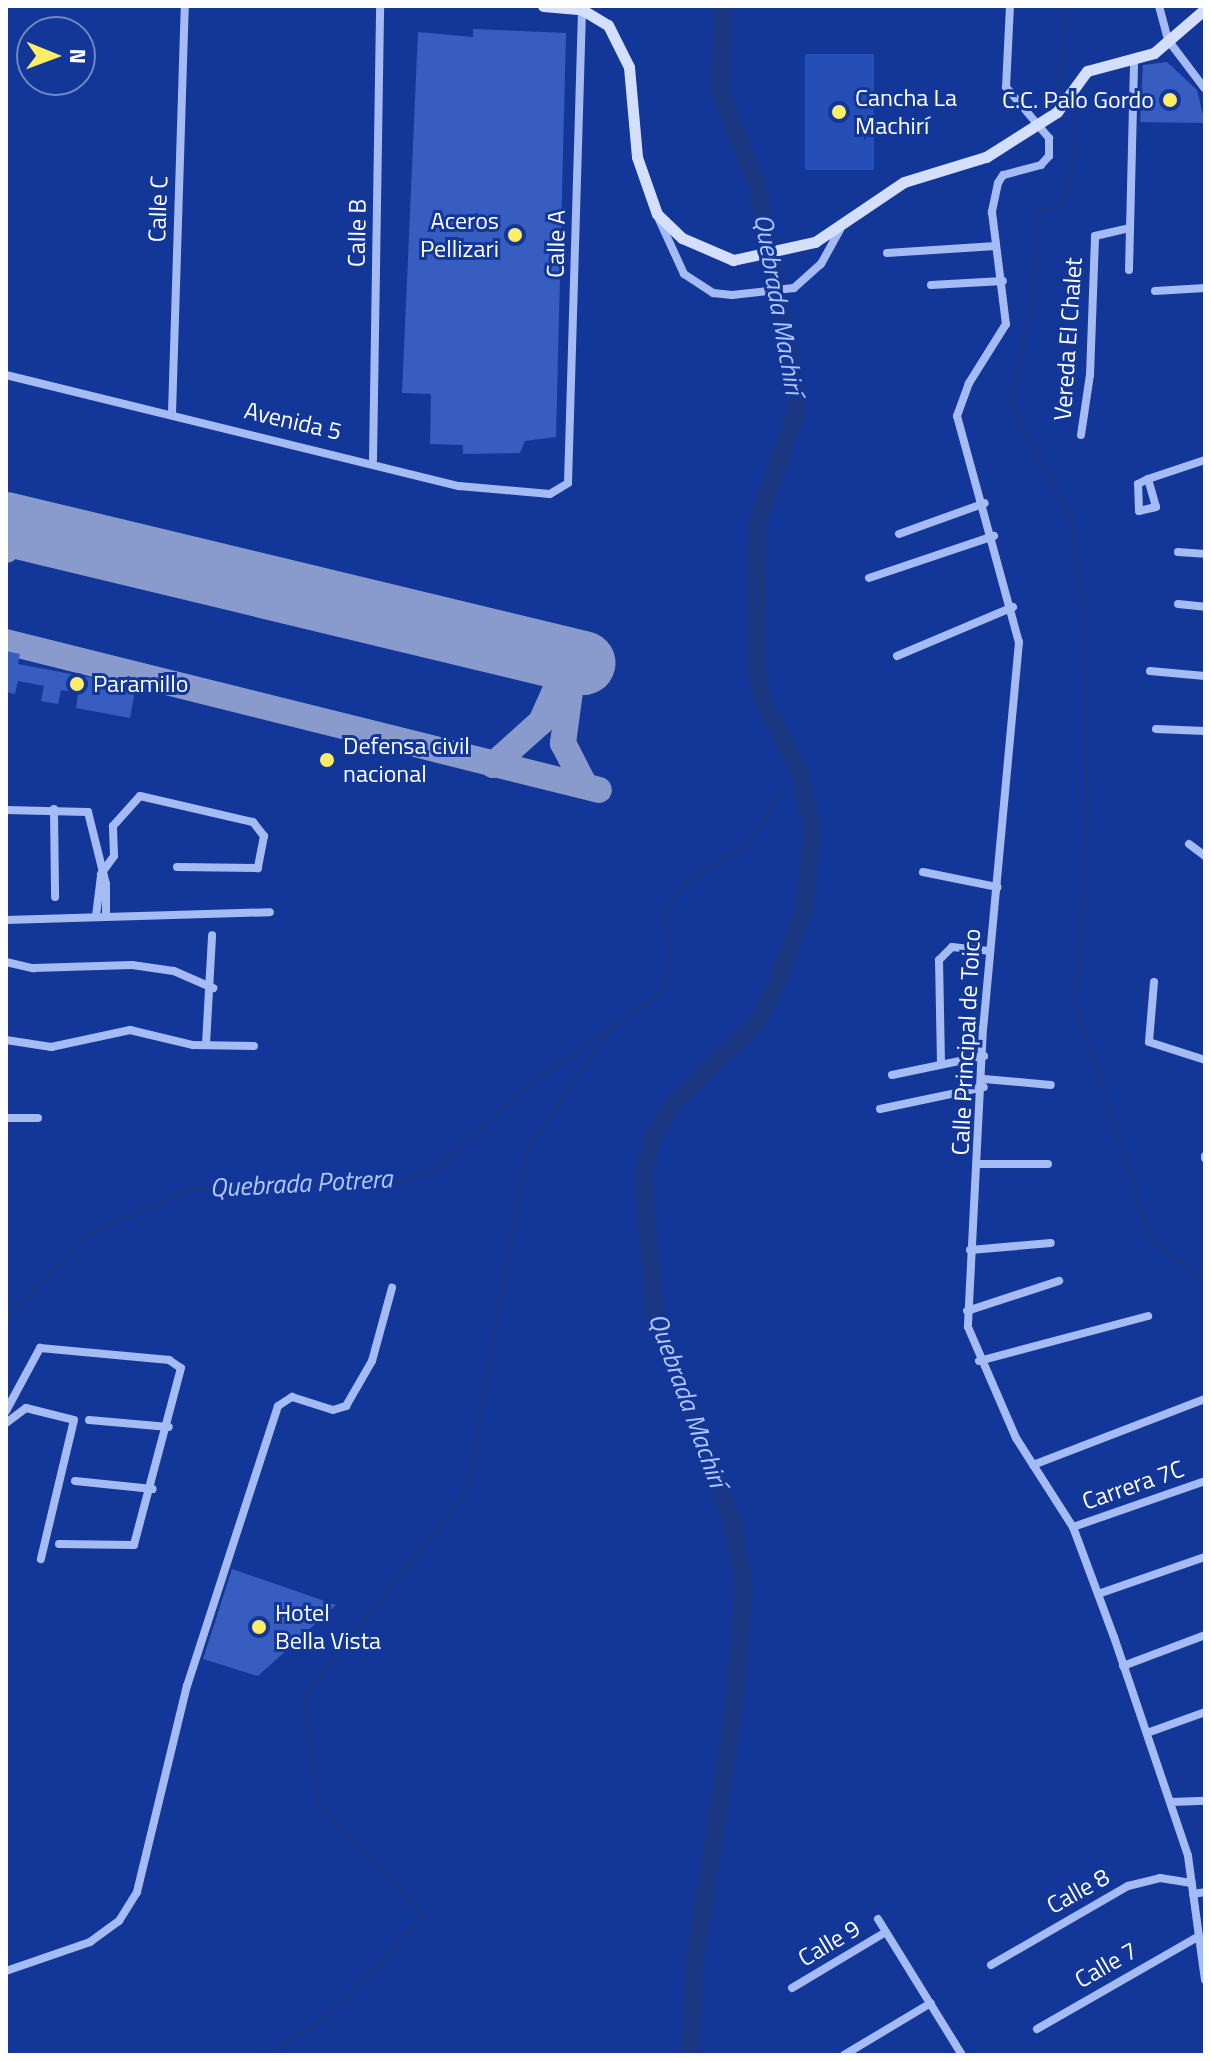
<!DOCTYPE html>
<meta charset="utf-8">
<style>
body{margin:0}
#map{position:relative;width:1211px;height:2061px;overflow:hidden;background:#123799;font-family:"Titillium Web",sans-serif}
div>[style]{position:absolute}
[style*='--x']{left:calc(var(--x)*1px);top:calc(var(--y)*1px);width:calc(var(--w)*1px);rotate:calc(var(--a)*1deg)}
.green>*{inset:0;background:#254fb7;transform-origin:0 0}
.stream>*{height:3px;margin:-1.5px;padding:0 1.5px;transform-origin:1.5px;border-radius:1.5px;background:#1c3782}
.river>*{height:18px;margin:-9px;padding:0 9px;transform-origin:9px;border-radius:9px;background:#1c3782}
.taxiway>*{height:26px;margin:-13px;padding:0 13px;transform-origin:13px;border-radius:13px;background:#889bcc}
.runway>*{height:64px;margin:-32px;padding:0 32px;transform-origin:32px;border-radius:32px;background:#889bcc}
.building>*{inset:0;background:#365dbf}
.street>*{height:8px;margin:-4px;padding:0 4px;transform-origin:4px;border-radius:4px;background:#a5bbf3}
.secondary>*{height:11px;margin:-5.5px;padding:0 5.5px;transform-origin:5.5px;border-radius:5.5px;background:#d4dffd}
.dots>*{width:22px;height:22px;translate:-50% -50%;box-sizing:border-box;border:4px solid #123799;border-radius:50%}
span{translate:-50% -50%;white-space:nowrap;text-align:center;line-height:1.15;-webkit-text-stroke:6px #123799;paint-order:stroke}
.poi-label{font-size:24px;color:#fff}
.left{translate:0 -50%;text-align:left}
.right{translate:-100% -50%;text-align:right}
.street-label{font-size:24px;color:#fff}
.water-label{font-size:26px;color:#b1c6fa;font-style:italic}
.frame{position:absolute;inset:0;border:8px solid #fff;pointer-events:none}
.north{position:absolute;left:16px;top:16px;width:80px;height:80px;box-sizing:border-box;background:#123799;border:2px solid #7187c2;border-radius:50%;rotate:91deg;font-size:22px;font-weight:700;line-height:32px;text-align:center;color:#fff}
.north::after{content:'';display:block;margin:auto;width:28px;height:36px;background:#ffec67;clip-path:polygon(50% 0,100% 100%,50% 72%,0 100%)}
</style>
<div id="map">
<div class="green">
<div style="left:805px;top:54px;width:69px;height:116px"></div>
</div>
<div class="stream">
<div style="--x:1059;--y:93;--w:87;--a:-86.7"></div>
<div style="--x:1074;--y:111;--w:40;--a:87.1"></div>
<div style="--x:1076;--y:151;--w:55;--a:105.8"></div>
<div style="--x:1061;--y:204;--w:24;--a:163"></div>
<div style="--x:1038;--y:211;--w:101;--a:94.5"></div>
<div style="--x:1030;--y:312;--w:93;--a:102.4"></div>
<div style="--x:1010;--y:403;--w:133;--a:62.7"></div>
<div style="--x:1071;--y:521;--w:103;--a:82.7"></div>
<div style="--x:1084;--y:623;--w:199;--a:89.1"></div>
<div style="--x:1087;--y:822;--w:183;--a:93.8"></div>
<div style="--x:1075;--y:1005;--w:246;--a:72.2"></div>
<div style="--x:1150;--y:1239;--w:69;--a:37.4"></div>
<div style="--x:6;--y:1317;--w:116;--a:-45.7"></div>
<div style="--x:87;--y:1234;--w:115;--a:-23.7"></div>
<div style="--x:192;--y:1188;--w:201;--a:-1.7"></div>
<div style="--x:393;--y:1182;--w:47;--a:-18.4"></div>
<div style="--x:438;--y:1167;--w:124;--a:-42.7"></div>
<div style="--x:529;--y:1083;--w:163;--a:-34.5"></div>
<div style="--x:663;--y:991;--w:46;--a:-82.6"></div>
<div style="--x:669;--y:945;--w:33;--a:-99"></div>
<div style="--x:664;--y:912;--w:33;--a:-57"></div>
<div style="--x:682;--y:884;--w:82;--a:-32.5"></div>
<div style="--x:751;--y:840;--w:55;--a:-59.2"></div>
<div style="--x:265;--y:2055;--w:76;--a:-32.6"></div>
<div style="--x:329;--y:2014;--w:136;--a:-45.9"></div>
<div style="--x:424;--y:1916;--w:158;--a:-133"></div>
<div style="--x:316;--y:1800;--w:106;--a:-96.5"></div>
<div style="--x:304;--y:1695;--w:263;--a:-51.6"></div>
<div style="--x:467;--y:1489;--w:345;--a:-80.2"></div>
<div style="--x:526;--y:1149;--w:150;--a:-55"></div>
</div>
<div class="river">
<div style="--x:690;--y:2055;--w:96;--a:-87"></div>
<div style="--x:695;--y:1959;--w:251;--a:-81.1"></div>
<div style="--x:734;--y:1711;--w:123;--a:-85.4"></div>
<div style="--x:744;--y:1588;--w:65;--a:-99.8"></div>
<div style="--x:733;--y:1524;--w:217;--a:-111"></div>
<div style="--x:655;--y:1321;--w:145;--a:-94.7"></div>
<div style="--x:643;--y:1176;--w:38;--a:-76"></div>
<div style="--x:652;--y:1139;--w:42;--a:-58.6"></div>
<div style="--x:674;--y:1103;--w:114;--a:-43.9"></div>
<div style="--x:756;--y:1024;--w:42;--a:-61.6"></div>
<div style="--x:776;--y:987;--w:86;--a:-70.3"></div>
<div style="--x:805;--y:906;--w:77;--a:-84.8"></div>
<div style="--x:812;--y:829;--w:59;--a:-102.6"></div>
<div style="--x:799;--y:771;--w:76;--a:-117.6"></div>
<div style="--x:764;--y:704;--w:35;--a:-103"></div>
<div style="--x:756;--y:670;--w:146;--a:-89.6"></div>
<div style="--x:757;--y:524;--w:122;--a:-70.8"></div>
<div style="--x:797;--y:409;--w:20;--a:-90"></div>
<div style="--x:797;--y:389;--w:207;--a:-101.1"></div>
<div style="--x:757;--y:186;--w:102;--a:-111.3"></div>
<div style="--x:720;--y:91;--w:85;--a:-88"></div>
</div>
<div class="taxiway">
<div style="--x:6;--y:550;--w:27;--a:-59"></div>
<div style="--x:6;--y:642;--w:611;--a:14.01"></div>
<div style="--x:572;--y:677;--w:67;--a:97.8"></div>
<div style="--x:563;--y:743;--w:48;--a:62.9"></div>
<div style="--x:493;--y:765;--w:64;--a:-41.9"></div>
<div style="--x:541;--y:722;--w:69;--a:-66"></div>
</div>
<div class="runway">
<div style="--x:6;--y:524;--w:594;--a:13.54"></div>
</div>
<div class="building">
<div style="clip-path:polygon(473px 29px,566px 33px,556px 437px,525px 441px,520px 453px,463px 454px,463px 445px,430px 444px,431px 394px,402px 393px,418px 32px,473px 37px)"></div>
<div style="clip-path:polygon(1167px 62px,1197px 90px,1205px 123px,1140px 122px,1143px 65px)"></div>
<div style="clip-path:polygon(6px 651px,20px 654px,18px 664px,136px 686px,130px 718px,76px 708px,78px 693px,61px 690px,58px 704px,41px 701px,44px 686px,18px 681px,15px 694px,6px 692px)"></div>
<div style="clip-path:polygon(232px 1569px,336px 1605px,258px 1676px,203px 1659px)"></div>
</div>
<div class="street">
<div style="--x:1010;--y:6;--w:81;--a:92.8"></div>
<div style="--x:1006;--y:87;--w:67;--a:49.9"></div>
<div style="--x:1049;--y:138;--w:18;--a:90"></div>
<div style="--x:1049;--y:156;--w:12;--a:132"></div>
<div style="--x:1041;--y:165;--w:39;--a:165"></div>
<div style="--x:1003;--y:175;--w:9;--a:122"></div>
<div style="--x:998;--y:183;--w:30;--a:102"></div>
<div style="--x:992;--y:212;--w:113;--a:82.9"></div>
<div style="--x:1006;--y:324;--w:70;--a:122.1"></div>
<div style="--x:969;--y:383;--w:35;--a:110"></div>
<div style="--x:957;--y:416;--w:234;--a:74.7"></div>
<div style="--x:1019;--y:642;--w:388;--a:95.3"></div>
<div style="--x:983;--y:1028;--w:299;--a:92.9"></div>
<div style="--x:968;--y:1327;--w:121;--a:66.6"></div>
<div style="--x:1016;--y:1438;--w:106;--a:57.4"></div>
<div style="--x:1073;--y:1527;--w:117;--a:69.6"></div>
<div style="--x:1114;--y:1637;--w:231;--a:71.3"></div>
<div style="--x:1188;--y:1856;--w:125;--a:82.2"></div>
<div style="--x:1159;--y:6;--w:35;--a:75"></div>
<div style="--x:1168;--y:40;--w:61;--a:52.9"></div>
<div style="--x:657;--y:215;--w:65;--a:65.4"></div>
<div style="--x:684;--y:274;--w:35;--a:33"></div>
<div style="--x:713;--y:293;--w:19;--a:6"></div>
<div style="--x:732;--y:295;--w:62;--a:-6.4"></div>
<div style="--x:794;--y:288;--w:36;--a:-42"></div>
<div style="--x:821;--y:264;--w:39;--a:-61"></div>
<div style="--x:887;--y:253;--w:109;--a:-3.7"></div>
<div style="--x:1129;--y:270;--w:210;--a:-88.6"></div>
<div style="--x:931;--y:285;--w:72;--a:-3.2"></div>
<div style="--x:1155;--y:291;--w:50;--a:-3.4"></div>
<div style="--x:6;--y:375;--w:466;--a:13.8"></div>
<div style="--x:459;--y:486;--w:91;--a:5"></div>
<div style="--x:550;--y:494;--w:21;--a:-31"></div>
<div style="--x:568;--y:483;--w:475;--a:-88.3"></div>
<div style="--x:172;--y:413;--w:407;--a:-88.2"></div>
<div style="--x:1081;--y:435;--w:61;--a:-81.5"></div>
<div style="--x:1090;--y:375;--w:139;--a:-87.9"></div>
<div style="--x:1095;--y:236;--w:36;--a:-13"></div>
<div style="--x:373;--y:460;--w:454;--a:-89.1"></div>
<div style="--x:1148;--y:479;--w:29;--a:74"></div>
<div style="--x:1156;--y:507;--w:17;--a:167"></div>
<div style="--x:1139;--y:511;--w:27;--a:-92"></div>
<div style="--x:1138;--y:484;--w:11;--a:-27"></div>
<div style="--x:1148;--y:479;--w:60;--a:-18.4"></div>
<div style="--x:899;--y:534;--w:91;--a:-19.8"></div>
<div style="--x:1178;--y:552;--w:27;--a:4"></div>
<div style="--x:869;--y:578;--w:132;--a:-18.6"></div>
<div style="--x:1178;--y:604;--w:27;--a:6"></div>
<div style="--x:897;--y:656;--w:126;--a:-22.9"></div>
<div style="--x:1150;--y:671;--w:55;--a:5.2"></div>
<div style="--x:1156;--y:729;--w:49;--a:2.3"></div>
<div style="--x:54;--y:809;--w:88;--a:89.3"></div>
<div style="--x:6;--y:810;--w:82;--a:1.4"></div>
<div style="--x:88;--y:812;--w:74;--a:76"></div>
<div style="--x:106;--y:884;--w:31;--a:90"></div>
<div style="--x:1189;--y:844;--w:20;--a:37"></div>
<div style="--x:923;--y:872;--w:76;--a:11.5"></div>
<div style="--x:101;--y:874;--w:22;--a:-54"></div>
<div style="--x:114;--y:856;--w:30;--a:-92"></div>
<div style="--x:113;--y:826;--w:40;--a:-48"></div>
<div style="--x:140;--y:796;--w:116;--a:13"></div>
<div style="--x:253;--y:822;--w:18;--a:52"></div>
<div style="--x:264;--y:836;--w:33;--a:101"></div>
<div style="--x:258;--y:868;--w:81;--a:-179.3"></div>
<div style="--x:96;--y:916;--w:40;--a:-82.9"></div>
<div style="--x:6;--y:920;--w:264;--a:-1.7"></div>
<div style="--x:6;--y:962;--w:28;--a:13"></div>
<div style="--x:33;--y:968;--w:99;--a:-1.7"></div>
<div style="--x:132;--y:965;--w:42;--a:8.1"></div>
<div style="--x:174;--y:971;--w:43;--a:23.6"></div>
<div style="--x:1154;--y:982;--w:60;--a:94.8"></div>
<div style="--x:1149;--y:1042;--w:59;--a:17.8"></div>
<div style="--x:6;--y:1040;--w:46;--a:8.8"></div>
<div style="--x:51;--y:1047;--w:81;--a:-12.1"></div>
<div style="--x:130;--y:1030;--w:65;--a:13.4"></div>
<div style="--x:193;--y:1045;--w:61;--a:0.9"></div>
<div style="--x:206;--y:1044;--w:109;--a:-86.8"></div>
<div style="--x:941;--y:1063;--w:103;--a:-91.1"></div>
<div style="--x:939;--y:960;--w:18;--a:-45"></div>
<div style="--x:952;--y:947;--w:37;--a:6"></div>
<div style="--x:892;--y:1075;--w:94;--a:-11.7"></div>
<div style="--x:984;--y:1079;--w:67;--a:5.1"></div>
<div style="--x:880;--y:1109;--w:106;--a:-11.9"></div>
<div style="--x:6;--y:1118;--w:32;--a:0"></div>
<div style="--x:1205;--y:1158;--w:2;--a:-90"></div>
<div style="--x:979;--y:1164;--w:69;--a:0"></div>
<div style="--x:970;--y:1250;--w:81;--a:-4.9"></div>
<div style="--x:967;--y:1311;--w:97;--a:-18.1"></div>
<div style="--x:979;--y:1361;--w:175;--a:-14.9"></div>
<div style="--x:6;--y:1411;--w:72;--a:-61.6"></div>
<div style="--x:40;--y:1348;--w:130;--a:5.3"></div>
<div style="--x:169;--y:1360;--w:14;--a:34"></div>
<div style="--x:181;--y:1368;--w:183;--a:104.9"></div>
<div style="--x:134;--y:1545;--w:75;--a:-179.2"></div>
<div style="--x:89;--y:1420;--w:80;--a:5"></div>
<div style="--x:6;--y:1423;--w:25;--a:-37"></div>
<div style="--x:26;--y:1408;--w:49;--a:14"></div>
<div style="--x:74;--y:1420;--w:143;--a:103.4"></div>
<div style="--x:1033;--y:1465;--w:184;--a:-21"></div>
<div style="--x:75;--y:1481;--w:78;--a:5.9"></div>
<div style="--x:1073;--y:1527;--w:140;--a:-19.2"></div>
<div style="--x:1098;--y:1594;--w:113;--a:-19.1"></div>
<div style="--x:1123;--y:1666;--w:88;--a:-20.7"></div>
<div style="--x:1147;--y:1733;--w:62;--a:-19.9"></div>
<div style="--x:1171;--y:1802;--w:34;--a:-2"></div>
<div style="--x:1193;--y:1894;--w:12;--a:-9"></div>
<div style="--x:878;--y:1919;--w:160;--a:58.3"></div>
<div style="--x:991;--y:1965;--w:158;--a:-30"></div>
<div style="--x:1128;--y:1886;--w:33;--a:-14"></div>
<div style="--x:1160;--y:1878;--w:32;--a:9"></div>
<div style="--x:6;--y:1971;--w:89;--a:-19"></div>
<div style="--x:90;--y:1942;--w:36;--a:-36"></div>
<div style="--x:119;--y:1921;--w:34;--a:-58"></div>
<div style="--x:137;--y:1892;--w:212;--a:-76.4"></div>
<div style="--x:187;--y:1686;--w:294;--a:-72"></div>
<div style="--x:278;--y:1406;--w:17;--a:-33"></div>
<div style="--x:292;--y:1397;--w:43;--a:17.6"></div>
<div style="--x:333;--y:1410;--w:14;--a:-17"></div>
<div style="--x:346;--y:1406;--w:52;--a:-60"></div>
<div style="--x:372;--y:1361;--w:76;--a:-74.7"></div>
<div style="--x:792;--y:1988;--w:109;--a:-30.8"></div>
<div style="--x:1037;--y:2029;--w:183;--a:-29.8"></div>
<div style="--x:844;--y:2055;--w:101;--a:-30.9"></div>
</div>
<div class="secondary">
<div style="--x:543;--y:6;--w:38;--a:5"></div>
<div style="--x:581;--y:9;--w:31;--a:31"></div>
<div style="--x:608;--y:25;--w:47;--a:63.4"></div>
<div style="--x:629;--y:67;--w:90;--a:84.9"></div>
<div style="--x:637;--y:157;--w:60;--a:70.7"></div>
<div style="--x:657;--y:214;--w:35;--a:44"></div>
<div style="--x:682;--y:238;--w:56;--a:23.3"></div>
<div style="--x:733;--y:260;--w:84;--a:-12.4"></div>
<div style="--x:815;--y:242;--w:107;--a:-34"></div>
<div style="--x:904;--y:182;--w:86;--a:-17"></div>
<div style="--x:986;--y:157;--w:84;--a:-32.4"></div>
<div style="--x:1057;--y:112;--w:51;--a:-53.8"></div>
<div style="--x:1087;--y:71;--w:69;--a:-15"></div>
<div style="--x:1154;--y:53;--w:67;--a:-40.8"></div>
</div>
<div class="dots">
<div style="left:1170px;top:100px;background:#ffec67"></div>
<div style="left:839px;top:112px;background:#ffec67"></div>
<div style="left:515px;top:235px;background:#ffec67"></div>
<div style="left:77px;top:684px;background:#ffec67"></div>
<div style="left:327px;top:760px;background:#ffec67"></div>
<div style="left:259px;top:1627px;background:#ffec67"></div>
</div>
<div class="poi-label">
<span class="left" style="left:855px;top:112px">Cancha La<br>Machirí</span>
<span class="right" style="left:1154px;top:100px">C.C. Palo Gordo</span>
<span class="right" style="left:499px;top:235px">Aceros<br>Pellizari</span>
<span class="left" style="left:93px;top:684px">Paramillo</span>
<span class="left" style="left:343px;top:760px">Defensa civil<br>nacional</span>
<span class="left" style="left:275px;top:1627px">Hotel<br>Bella Vista</span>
</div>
<div class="street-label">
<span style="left:158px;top:209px;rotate:-88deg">Calle C</span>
<span style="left:357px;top:233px;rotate:-89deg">Calle B</span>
<span style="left:556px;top:244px;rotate:-89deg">Calle A</span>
<span style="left:1068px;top:339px;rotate:-86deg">Vereda El Chalet</span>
<span style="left:293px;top:421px;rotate:13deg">Avenida 5</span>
<span style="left:966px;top:1042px;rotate:-87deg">Calle Principal de Toico</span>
<span style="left:1133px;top:1485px;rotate:-19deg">Carrera 7C</span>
<span style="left:1078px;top:1891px;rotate:-29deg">Calle 8</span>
<span style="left:829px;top:1943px;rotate:-31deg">Calle 9</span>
<span style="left:1106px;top:1965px;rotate:-30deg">Calle 7</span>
</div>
<div class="water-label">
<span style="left:779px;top:304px;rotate:80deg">Quebrada Machirí</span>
<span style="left:301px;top:1183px;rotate:-3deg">Quebrada Potrera</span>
<span style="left:688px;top:1400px;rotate:70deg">Quebrada Machirí</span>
</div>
<div class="frame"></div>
<div class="north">N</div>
</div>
